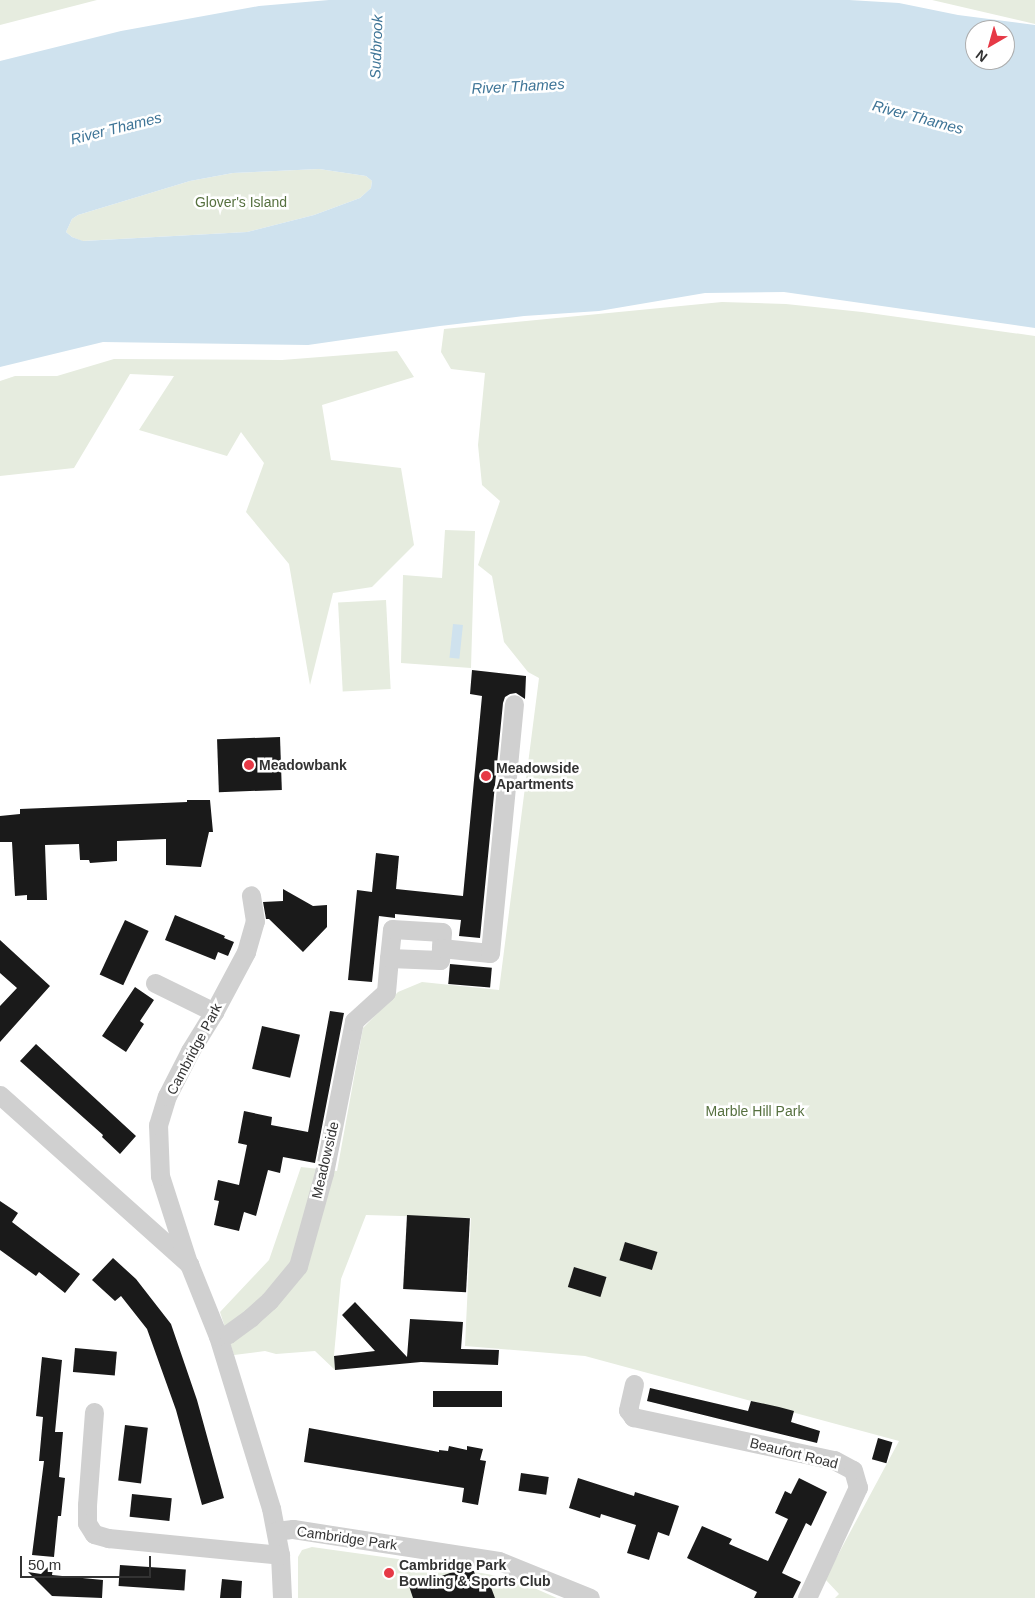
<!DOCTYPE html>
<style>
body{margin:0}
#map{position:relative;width:1035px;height:1598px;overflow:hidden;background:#fff;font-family:Helvetica,sans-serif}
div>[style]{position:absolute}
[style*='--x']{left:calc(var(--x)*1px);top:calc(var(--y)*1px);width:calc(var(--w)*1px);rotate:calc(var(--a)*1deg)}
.green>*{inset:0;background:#e6ecdf;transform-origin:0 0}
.water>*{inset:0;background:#cfe2ee;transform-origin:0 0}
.building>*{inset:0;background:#1a1a1a;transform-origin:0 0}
.minor>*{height:19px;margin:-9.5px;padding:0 9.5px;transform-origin:9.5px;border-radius:9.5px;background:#d0d0d0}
.dots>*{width:14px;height:14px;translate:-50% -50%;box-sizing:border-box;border:2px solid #fff;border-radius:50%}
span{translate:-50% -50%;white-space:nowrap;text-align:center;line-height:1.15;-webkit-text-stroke:5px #fff;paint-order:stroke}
.park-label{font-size:14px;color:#56703f}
.poi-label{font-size:14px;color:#333;font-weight:700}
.left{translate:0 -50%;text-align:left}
.street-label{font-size:14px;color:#333}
.water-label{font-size:15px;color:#3f7597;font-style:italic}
.north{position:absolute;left:965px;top:20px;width:50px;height:50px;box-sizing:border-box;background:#fff;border:1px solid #adadad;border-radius:50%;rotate:218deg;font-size:14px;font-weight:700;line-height:20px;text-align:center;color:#333}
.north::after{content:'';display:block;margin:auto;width:18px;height:22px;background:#e63946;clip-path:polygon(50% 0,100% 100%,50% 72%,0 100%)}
.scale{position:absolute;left:20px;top:1556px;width:131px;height:22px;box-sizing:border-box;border:2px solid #333;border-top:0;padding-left:6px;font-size:15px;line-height:18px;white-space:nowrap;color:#333;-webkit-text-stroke:4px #fff;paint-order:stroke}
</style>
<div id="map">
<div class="green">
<div style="clip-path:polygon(0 0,97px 0,0 25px)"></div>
<div style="clip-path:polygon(932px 0,1035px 0,1035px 24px)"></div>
<div style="clip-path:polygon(319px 169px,366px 176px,372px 181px,371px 188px,360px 198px,314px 215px,247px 232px,82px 241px,72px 237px,66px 232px,72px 219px,78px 215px,190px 181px,233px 173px)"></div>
<div style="clip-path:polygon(722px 302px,786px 304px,862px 312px,1035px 336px,1035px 1598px,835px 1598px,839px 1594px,825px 1579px,899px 1441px,585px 1356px,465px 1346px,471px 1218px,366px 1215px,341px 1279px,334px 1355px,335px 1370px,315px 1351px,276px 1354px,265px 1351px,234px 1355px,220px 1312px,269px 1260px,301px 1167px,337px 1171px,363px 1028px,398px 992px,422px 982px,499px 990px,539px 678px,528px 672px,504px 642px,492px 576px,478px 565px,500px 501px,482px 485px,478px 445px,485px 373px,451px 369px,441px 352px,444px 329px)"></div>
<div style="clip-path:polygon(397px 351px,414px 377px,322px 405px,331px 460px,401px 468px,414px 545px,372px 587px,333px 593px,310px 685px,289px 564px,246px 512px,264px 463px,241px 432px,227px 456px,139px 430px,174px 376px,130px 374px,74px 468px,0 476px,0 381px,15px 376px,57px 376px,114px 359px,282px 360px)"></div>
<div style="clip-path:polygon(445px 530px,475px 531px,471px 668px,401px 663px,403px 575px,442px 578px)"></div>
<div style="left:386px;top:600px;width:89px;height:48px;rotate:87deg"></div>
<div style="clip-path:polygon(312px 1547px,441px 1565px,492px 1575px,525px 1584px,557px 1598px,298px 1598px,298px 1557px,302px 1550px)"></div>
</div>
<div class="water">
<div style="clip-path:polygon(evenodd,329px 0,849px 0,899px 3px,958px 15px,1035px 25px,1035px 328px,784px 292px,705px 293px,599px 311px,524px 316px,440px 326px,308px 345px,103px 342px,0 367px,0 61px,121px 31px,259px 6px,329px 0,975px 30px,1005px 30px,1005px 60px,975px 60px,975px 30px,329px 0,319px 169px,366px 176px,372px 181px,371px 188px,360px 198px,314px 215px,247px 232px,83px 241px,72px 237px,66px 232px,72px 219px,78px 215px,190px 181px,233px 173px,319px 169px)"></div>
<div style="left:453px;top:624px;width:10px;height:34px;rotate:6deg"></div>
</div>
<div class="building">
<div style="clip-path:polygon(472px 670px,526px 676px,525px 699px,516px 693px,510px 694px,505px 697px,503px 703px,480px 938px,459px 936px,461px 920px,395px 914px,395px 918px,379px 916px,372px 982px,348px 980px,357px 890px,372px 892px,376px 853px,399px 856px,396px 889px,463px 896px,482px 696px,470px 694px)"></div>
<div style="left:280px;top:737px;width:53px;height:63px;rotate:88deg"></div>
<div style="clip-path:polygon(187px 800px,210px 800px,213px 832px,209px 832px,201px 867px,166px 865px,166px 839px,117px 841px,117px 861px,90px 863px,89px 860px,80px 860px,79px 844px,45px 845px,47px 900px,27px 900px,27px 895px,15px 896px,12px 842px,0 842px,0 816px,20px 814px,20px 809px,187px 802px)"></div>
<div style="clip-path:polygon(283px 889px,313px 906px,327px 905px,327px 927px,303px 952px,269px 919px,266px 919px,263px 902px,283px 901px)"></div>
<div style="clip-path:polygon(175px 915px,225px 936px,224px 938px,234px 942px,228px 956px,218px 952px,215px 960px,165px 940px)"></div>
<div style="left:125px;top:920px;width:26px;height:60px;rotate:25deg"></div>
<div style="clip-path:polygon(0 940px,50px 986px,0 1042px,0 1006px,17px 988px,0 973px)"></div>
<div style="left:450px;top:964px;width:42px;height:20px;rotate:5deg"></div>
<div style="clip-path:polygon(135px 987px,154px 1000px,140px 1021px,144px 1024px,126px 1052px,102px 1036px)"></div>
<div style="clip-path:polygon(330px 1011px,344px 1013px,315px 1163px,283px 1157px,280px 1173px,268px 1170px,256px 1216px,244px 1212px,239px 1231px,214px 1225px,219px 1201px,214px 1200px,218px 1180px,239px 1185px,247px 1145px,238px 1143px,244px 1111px,272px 1117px,271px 1125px,308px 1132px)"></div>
<div style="left:262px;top:1026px;width:39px;height:44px;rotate:13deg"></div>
<div style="clip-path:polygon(36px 1044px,136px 1136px,120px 1154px,102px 1137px,103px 1135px,20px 1061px)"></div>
<div style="clip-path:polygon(0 1201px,18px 1213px,12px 1222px,80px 1274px,65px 1293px,39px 1272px,36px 1276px,0 1250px)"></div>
<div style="left:407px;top:1215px;width:63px;height:74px;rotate:3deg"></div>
<div style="left:625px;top:1242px;width:34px;height:19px;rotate:17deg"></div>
<div style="clip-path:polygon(113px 1258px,136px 1279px,171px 1324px,197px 1400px,224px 1498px,202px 1505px,176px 1410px,147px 1329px,121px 1296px,115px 1301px,92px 1280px)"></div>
<div style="left:574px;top:1267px;width:34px;height:21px;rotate:17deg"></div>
<div style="clip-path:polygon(355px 1302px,407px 1357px,410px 1319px,463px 1322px,461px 1349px,499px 1350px,498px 1365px,421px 1362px,335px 1370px,334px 1356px,375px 1351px,342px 1315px)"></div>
<div style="left:75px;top:1348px;width:42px;height:24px;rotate:5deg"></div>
<div style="clip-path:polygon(42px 1357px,62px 1360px,55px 1432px,63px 1432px,59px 1477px,65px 1478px,61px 1516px,58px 1516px,54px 1557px,32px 1555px,44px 1461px,39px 1461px,43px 1417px,36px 1416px)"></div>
<div style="clip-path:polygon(650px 1388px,748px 1411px,751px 1401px,779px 1407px,794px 1411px,791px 1422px,820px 1431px,817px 1443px,647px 1401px)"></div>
<div style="left:433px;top:1391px;width:69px;height:16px"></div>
<div style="left:125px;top:1425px;width:23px;height:56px;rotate:7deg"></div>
<div style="clip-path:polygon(309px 1428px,439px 1452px,439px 1450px,448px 1451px,449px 1446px,467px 1450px,467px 1446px,483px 1449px,480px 1460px,486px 1461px,478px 1505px,462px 1502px,464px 1488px,304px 1462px)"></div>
<div style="left:878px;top:1438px;width:15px;height:22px;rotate:16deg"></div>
<div style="left:521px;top:1473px;width:28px;height:18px;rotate:8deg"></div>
<div style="clip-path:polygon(578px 1478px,634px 1496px,635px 1492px,679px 1506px,669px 1536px,658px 1532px,649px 1560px,627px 1553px,636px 1525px,601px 1514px,600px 1518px,569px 1508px)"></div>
<div style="clip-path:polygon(799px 1478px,827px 1492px,811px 1526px,806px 1523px,782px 1573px,801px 1582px,793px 1598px,754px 1598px,757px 1592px,687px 1558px,702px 1526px,732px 1539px,729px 1544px,768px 1561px,788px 1519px,775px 1513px,785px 1491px,791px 1494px)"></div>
<div style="left:132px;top:1494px;width:40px;height:23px;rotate:6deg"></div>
<div style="clip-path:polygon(54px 1561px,52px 1575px,103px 1580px,102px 1598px,52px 1596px,28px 1572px,41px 1574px)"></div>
<div style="left:120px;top:1565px;width:66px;height:21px;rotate:4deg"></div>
<div style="clip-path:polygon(461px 1569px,474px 1571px,479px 1585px,489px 1582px,495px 1598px,413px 1598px,408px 1583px,424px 1578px,425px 1582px)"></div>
<div style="clip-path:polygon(222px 1579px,242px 1581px,241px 1598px,220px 1598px)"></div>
</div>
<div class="minor">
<div style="--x:389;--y:958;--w:29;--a:-84"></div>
<div style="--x:392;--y:929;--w:50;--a:3.4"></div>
<div style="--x:442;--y:932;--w:16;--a:94"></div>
<div style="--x:155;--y:983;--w:66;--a:26.2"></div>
<div style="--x:0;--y:1095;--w:254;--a:41.8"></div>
<div style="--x:189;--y:1264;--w:78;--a:68.1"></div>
<div style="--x:218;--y:1336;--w:180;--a:72.9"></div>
<div style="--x:271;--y:1508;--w:48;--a:79.2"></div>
<div style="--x:280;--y:1555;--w:43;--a:87.3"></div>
<div style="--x:188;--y:1263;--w:91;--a:-107.8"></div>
<div style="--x:160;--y:1176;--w:51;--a:-92.2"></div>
<div style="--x:158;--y:1125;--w:30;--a:-73"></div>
<div style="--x:167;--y:1096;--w:51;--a:-62.9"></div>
<div style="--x:190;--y:1051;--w:46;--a:-58.4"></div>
<div style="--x:214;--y:1012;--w:68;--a:-61.9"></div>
<div style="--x:246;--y:952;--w:32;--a:-74"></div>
<div style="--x:255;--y:921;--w:26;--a:-99"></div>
<div style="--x:218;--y:1336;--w:10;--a:-11"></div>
<div style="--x:228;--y:1334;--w:29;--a:-36"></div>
<div style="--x:251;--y:1317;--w:24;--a:-42"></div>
<div style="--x:269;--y:1301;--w:45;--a:-50.4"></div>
<div style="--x:298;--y:1266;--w:97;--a:-74.4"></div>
<div style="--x:324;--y:1173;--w:155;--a:-78.8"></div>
<div style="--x:354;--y:1021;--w:43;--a:-42.2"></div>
<div style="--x:386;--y:992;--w:34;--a:-85"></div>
<div style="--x:389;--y:958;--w:51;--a:2.2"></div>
<div style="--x:440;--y:960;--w:12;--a:-85"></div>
<div style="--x:441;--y:948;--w:49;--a:5.8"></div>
<div style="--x:490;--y:953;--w:250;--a:-84.5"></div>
<div style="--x:634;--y:1384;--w:27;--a:103"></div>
<div style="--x:628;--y:1410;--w:9;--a:54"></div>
<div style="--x:633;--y:1417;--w:206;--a:12.1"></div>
<div style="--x:834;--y:1460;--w:21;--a:28"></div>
<div style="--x:853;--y:1470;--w:18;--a:74"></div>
<div style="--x:858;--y:1487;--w:122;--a:114.7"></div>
<div style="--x:94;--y:1412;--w:93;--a:94.3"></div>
<div style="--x:87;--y:1505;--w:18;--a:90"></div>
<div style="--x:87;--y:1523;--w:13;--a:58"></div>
<div style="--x:94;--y:1534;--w:15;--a:16"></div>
<div style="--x:108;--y:1538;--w:173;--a:5.6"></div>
<div style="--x:276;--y:1531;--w:17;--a:-7"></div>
<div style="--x:293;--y:1529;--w:208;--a:8.8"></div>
<div style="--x:499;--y:1561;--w:98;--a:22.1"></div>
</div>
<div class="dots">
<div style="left:249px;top:765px;background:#e63946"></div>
<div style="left:486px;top:776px;background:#e63946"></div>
<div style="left:389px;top:1573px;background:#e63946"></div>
</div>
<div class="park-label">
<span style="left:241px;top:202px">Glover's Island</span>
<span style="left:755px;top:1111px">Marble Hill Park</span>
</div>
<div class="poi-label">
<span class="left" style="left:259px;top:765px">Meadowbank</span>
<span class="left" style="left:496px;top:776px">Meadowside<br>Apartments</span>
<span class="left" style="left:399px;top:1573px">Cambridge Park<br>Bowling &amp; Sports Club</span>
</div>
<div class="street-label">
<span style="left:194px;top:1049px;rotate:-62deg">Cambridge Park</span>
<span style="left:325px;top:1160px;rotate:-77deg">Meadowside</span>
<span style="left:794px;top:1453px;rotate:14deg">Beaufort Road</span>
<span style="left:347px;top:1538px;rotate:8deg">Cambridge Park</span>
</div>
<div class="water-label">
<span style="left:376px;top:47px;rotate:-88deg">Sudbrook</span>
<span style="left:518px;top:86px;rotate:-3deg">River Thames</span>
<span style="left:918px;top:117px;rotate:15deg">River Thames</span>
<span style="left:116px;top:128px;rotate:-14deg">River Thames</span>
</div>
<div class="north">N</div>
<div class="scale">50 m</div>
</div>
